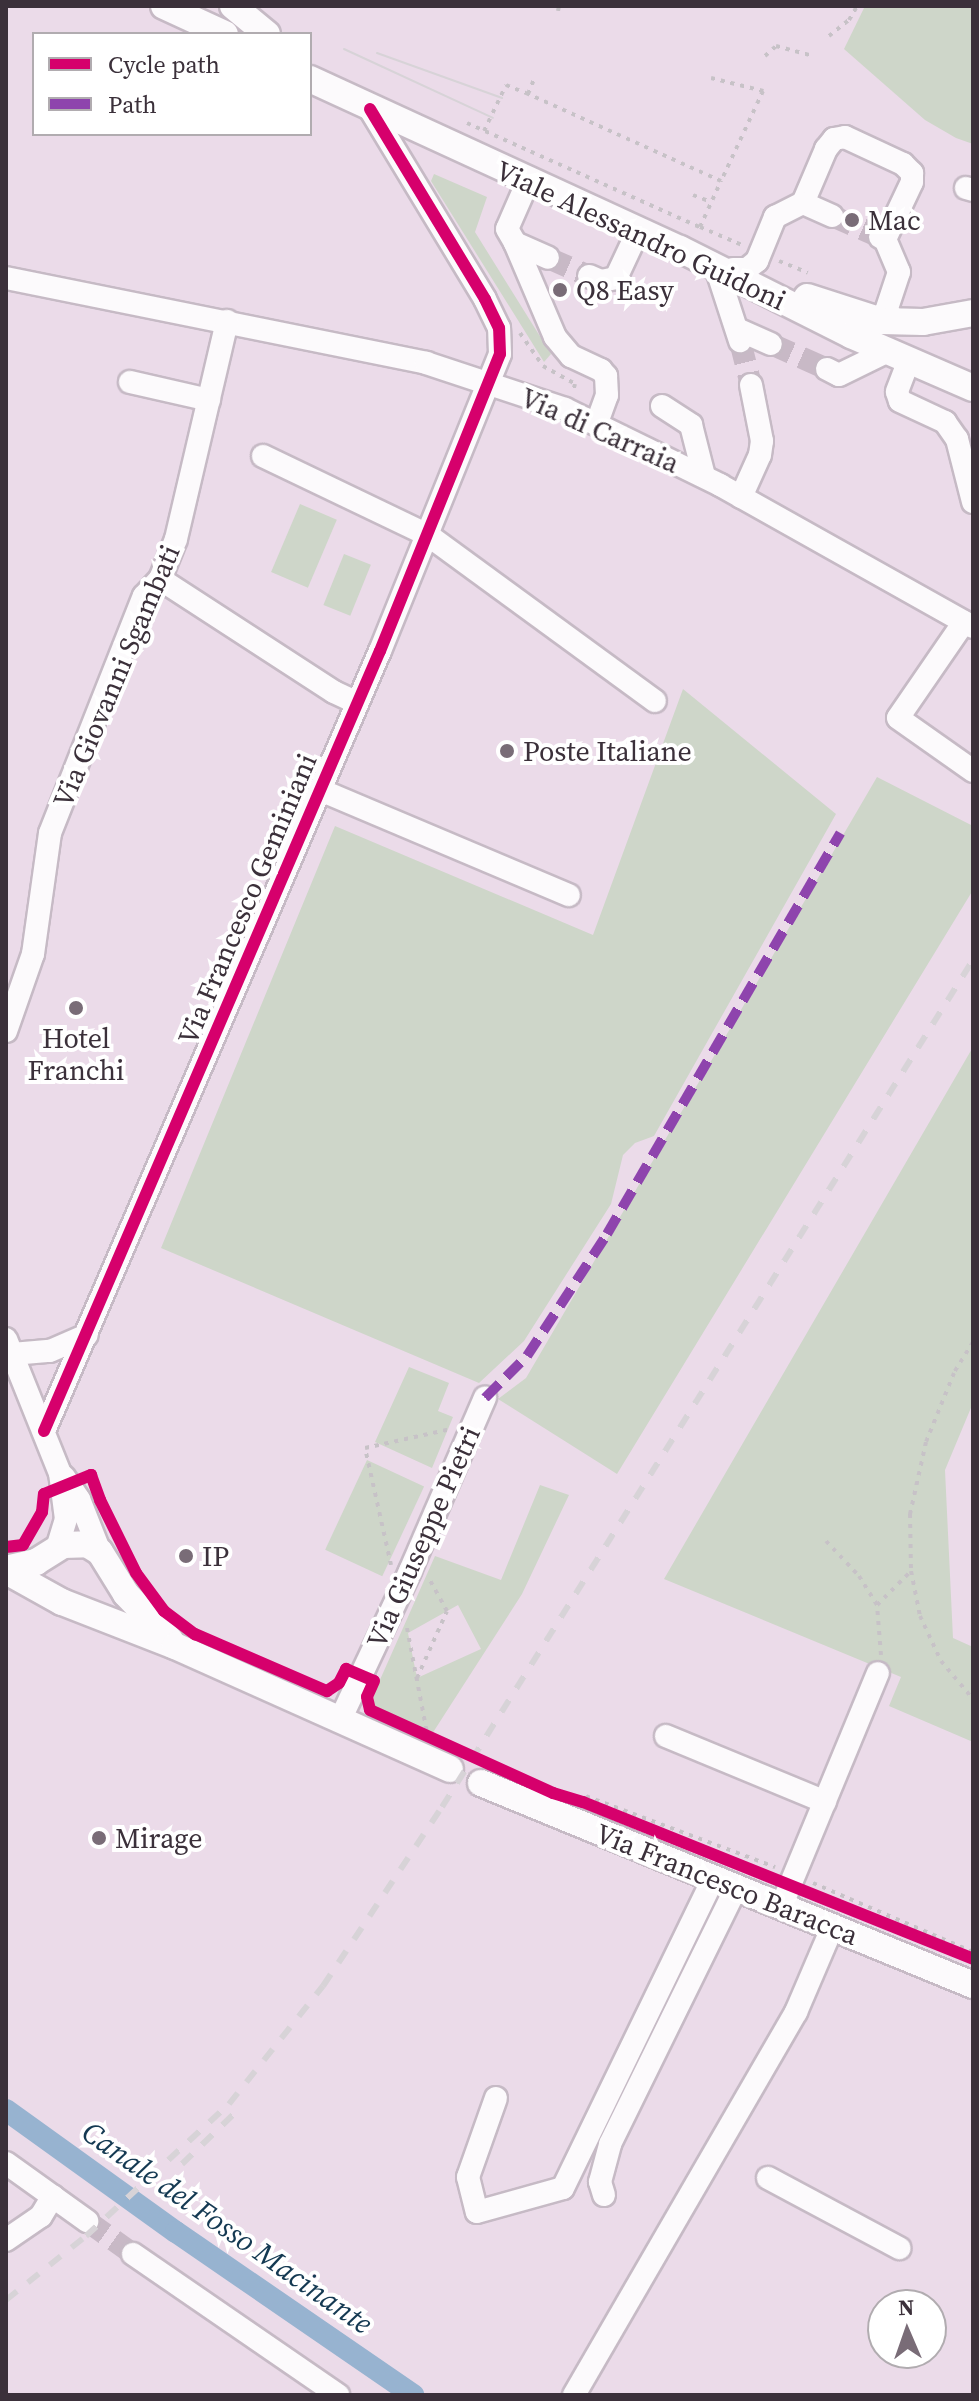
<!DOCTYPE html>
<style>
body{margin:0}
#map{position:relative;width:979px;height:2401px;overflow:hidden;background:#ebdbe9;font-family:"Source Serif 4",serif}
div>[style]{position:absolute}
[style*='--x']{left:calc(var(--x)*1px);top:calc(var(--y)*1px);width:calc(var(--w)*1px);rotate:calc(var(--a)*1deg)}
.green>*{inset:0;background:#ced6c9;transform-origin:0 0}
.canal>*{height:22px;margin:-11px;padding:0 11px;transform-origin:11px;border-radius:11px;background:#97b3d0}
.minor-tunnel>*{height:22px;margin-top:-11px;transform-origin:0;background:repeating-linear-gradient(90deg,#c8b9c6 0 22px,transparent 0 33px)}
.path>*{height:4px;margin-top:-2px;transform-origin:0;background:repeating-linear-gradient(90deg,#c7c2c7 0 4px,transparent 0 10px)}
.roads{filter:drop-shadow(2px 0 #c6bac5) drop-shadow(-2px 0 #c6bac5) drop-shadow(0 2px #c6bac5) drop-shadow(0 -2px #c6bac5)}
.minor>*{height:22px;margin:-11px;padding:0 11px;transform-origin:11px;border-radius:11px;background:#fcfafc}
.major>*{height:26px;margin:-13px;padding:0 13px;transform-origin:13px;border-radius:13px;background:#fcfafc}
.tram>*{height:2px;margin:-1px;padding:0 1px;transform-origin:1px;border-radius:1px;background:#d7d3d7}
.rail>*{height:6px;margin-top:-3px;transform-origin:0;background:repeating-linear-gradient(90deg,#d7d3d7 0 14px,transparent 0 28px)}
.quiet>*{height:10px;margin-top:-5px;transform-origin:0;background:repeating-linear-gradient(90deg,#8e44ad 0 20px,transparent 0 30px)}
.cycleway>*{height:12px;margin:-6px;padding:0 6px;transform-origin:6px;border-radius:6px;background:#d6006c}
.dots>*{width:22px;height:22px;translate:-50% -50%;box-sizing:border-box;border:4px solid #fff;border-radius:50%}
span{translate:-50% -50%;white-space:nowrap;text-align:center;line-height:1.15;-webkit-text-stroke:8px #fff;paint-order:stroke}
.poi-label{font-size:28px;color:#3b303a}
.left{translate:0 -50%;text-align:left}
.street-label{font-size:28px;color:#3b303a}
.water-label{font-size:30px;color:#143952;font-style:italic}
.frame{position:absolute;inset:0;border:8px solid #3b303a;pointer-events:none}
.legend{position:absolute;left:32px;top:32px;width:280px;height:104px;box-sizing:border-box;background:#fff;border:2px solid #b1acb0;margin:0;padding:10px 14px;list-style:none;font-size:24px;color:#3b303a}
.legend li{display:flex;align-items:center;gap:16px;height:40px}
.legend b{width:40px;border:2px solid #b1acb0}
.north{position:absolute;left:867px;top:2289px;width:80px;height:80px;box-sizing:border-box;background:#fff;border:2px solid #b1acb0;border-radius:50%;rotate:358deg;font-size:22px;font-weight:700;line-height:32px;text-align:center;color:#3b303a}
.north::after{content:'';display:block;margin:auto;width:28px;height:36px;background:#796c77;clip-path:polygon(50% 0,100% 100%,50% 72%,0 100%)}
</style>
<div id="map">
<div class="green">
<div style="clip-path:polygon(865px 6px,973px 6px,973px 144px,956px 138px,925px 120px,844px 49px)"></div>
<div style="clip-path:polygon(434px 174px,487px 197px,475px 232px,551px 354px,544px 362px,431px 181px)"></div>
<div style="left:300px;top:504px;width:40px;height:74px;rotate:23deg"></div>
<div style="left:344px;top:554px;width:29px;height:55px;rotate:22deg"></div>
<div style="clip-path:polygon(683px 689px,836px 814px,654px 1136px,635px 1143px,623px 1155px,611px 1204px,524px 1341px,479px 1383px,161px 1248px,335px 826px,593px 935px)"></div>
<div style="clip-path:polygon(877px 777px,973px 826px,973px 890px,617px 1474px,498px 1399px,526px 1378px)"></div>
<div style="clip-path:polygon(973px 1047px,973px 1403px,945px 1470px,953px 1638px,973px 1647px,973px 1742px,889px 1706px,901px 1677px,664px 1579px)"></div>
<div style="clip-path:polygon(409px 1367px,449px 1383px,438px 1411px,453px 1417px,432px 1468px,375px 1442px)"></div>
<div style="left:367px;top:1460px;width:63px;height:99px;rotate:25deg"></div>
<div style="clip-path:polygon(evenodd,540px 1485px,569px 1495px,522px 1594px,432px 1734px,372px 1706px,375px 1691px,435px 1556px,501px 1580px,540px 1485px,458px 1605px,481px 1649px,417px 1678px,408px 1633px,458px 1605px)"></div>
</div>
<div class="canal">
<div style="--x:6;--y:2110;--w:209;--a:35.7"></div>
<div style="--x:176;--y:2232;--w:288;--a:34.5"></div>
</div>
<div class="minor-tunnel">
<div style="--x:832;--y:216;--w:52;--a:23.6"></div>
<div style="--x:548;--y:258;--w:45;--a:23.7"></div>
<div style="--x:740;--y:341;--w:45;--a:76"></div>
<div style="--x:771;--y:344;--w:61;--a:24.1"></div>
<div style="--x:87;--y:2221;--w:57;--a:35.7"></div>
</div>
<div class="path">
<div style="--x:558;--y:11;--w:5;--a:-79"></div>
<div style="--x:829;--y:36;--w:26;--a:-39"></div>
<div style="--x:849;--y:20;--w:16;--a:-60"></div>
<div style="--x:765;--y:56;--w:15;--a:-42"></div>
<div style="--x:776;--y:46;--w:39;--a:15"></div>
<div style="--x:711;--y:78;--w:54;--a:14"></div>
<div style="--x:763;--y:91;--w:99;--a:115"></div>
<div style="--x:467;--y:123;--w:255;--a:24.1"></div>
<div style="--x:700;--y:227;--w:51;--a:-65.5"></div>
<div style="--x:721;--y:181;--w:212;--a:-155.7"></div>
<div style="--x:484;--y:131;--w:51;--a:-64.4"></div>
<div style="--x:506;--y:85;--w:24;--a:22"></div>
<div style="--x:528;--y:94;--w:16;--a:-68"></div>
<div style="--x:693;--y:195;--w:19;--a:21"></div>
<div style="--x:700;--y:227;--w:46;--a:23.2"></div>
<div style="--x:779;--y:261;--w:31;--a:22"></div>
<div style="--x:520;--y:333;--w:40;--a:55.1"></div>
<div style="--x:543;--y:366;--w:37;--a:29"></div>
<div style="--x:575;--y:384;--w:7;--a:106"></div>
<div style="--x:973;--y:1342;--w:36;--a:122"></div>
<div style="--x:954;--y:1373;--w:74;--a:112.1"></div>
<div style="--x:926;--y:1442;--w:74;--a:102.5"></div>
<div style="--x:910;--y:1514;--w:57;--a:89"></div>
<div style="--x:911;--y:1571;--w:46;--a:78.7"></div>
<div style="--x:920;--y:1616;--w:50;--a:65"></div>
<div style="--x:941;--y:1661;--w:50;--a:49.9"></div>
<div style="--x:826;--y:1541;--w:48;--a:46.7"></div>
<div style="--x:859;--y:1576;--w:34;--a:58"></div>
<div style="--x:391;--y:1565;--w:120;--a:-102.5"></div>
<div style="--x:365;--y:1448;--w:88;--a:-12.5"></div>
<div style="--x:407;--y:1628;--w:107;--a:79.2"></div>
<div style="--x:881;--y:1655;--w:50;--a:-94.6"></div>
<div style="--x:877;--y:1605;--w:48;--a:-45"></div>
<div style="--x:417;--y:1678;--w:73;--a:-65.9"></div>
<div style="--x:447;--y:1611;--w:37;--a:-119"></div>
<div style="--x:584;--y:1800;--w:4;--a:-63"></div>
<div style="--x:586;--y:1796;--w:202;--a:20.6"></div>
<div style="--x:813;--y:1883;--w:174;--a:23.3"></div>
</div>
<div class="roads">
<div class="minor">
<div style="--x:528;--y:181;--w:52;--a:113.6"></div>
<div style="--x:507;--y:229;--w:16;--a:60"></div>
<div style="--x:515;--y:243;--w:36;--a:24"></div>
<div style="--x:966;--y:188;--w:7;--a:16"></div>
<div style="--x:803;--y:203;--w:59;--a:-66.9"></div>
<div style="--x:826;--y:149;--w:13;--a:-51"></div>
<div style="--x:834;--y:139;--w:11;--a:-10"></div>
<div style="--x:845;--y:137;--w:64;--a:25"></div>
<div style="--x:903;--y:164;--w:13;--a:45"></div>
<div style="--x:912;--y:173;--w:9;--a:90"></div>
<div style="--x:912;--y:182;--w:63;--a:115.3"></div>
<div style="--x:880;--y:237;--w:5;--a:22"></div>
<div style="--x:885;--y:239;--w:36;--a:67"></div>
<div style="--x:899;--y:272;--w:41;--a:108.4"></div>
<div style="--x:886;--y:311;--w:11;--a:45"></div>
<div style="--x:894;--y:319;--w:11;--a:15"></div>
<div style="--x:515;--y:243;--w:102;--a:66.9"></div>
<div style="--x:555;--y:337;--w:25;--a:50"></div>
<div style="--x:571;--y:356;--w:33;--a:25"></div>
<div style="--x:601;--y:370;--w:8;--a:50"></div>
<div style="--x:606;--y:376;--w:19;--a:87"></div>
<div style="--x:607;--y:395;--w:30;--a:110"></div>
<div style="--x:716;--y:267;--w:78;--a:72"></div>
<div style="--x:733;--y:269;--w:14;--a:0"></div>
<div style="--x:747;--y:269;--w:13;--a:-39"></div>
<div style="--x:757;--y:261;--w:48;--a:-67.8"></div>
<div style="--x:775;--y:217;--w:31;--a:-27"></div>
<div style="--x:803;--y:203;--w:32;--a:24"></div>
<div style="--x:589;--y:276;--w:13;--a:23"></div>
<div style="--x:601;--y:281;--w:15;--a:-11"></div>
<div style="--x:616;--y:278;--w:52;--a:-64.9"></div>
<div style="--x:6;--y:278;--w:429;--a:11.4"></div>
<div style="--x:426;--y:363;--w:146;--a:18.3"></div>
<div style="--x:565;--y:409;--w:173;--a:26.1"></div>
<div style="--x:720;--y:485;--w:290;--a:29.3"></div>
<div style="--x:737;--y:329;--w:37;--a:24"></div>
<div style="--x:909;--y:360;--w:34;--a:111"></div>
<div style="--x:897;--y:392;--w:9;--a:72"></div>
<div style="--x:900;--y:401;--w:50;--a:25"></div>
<div style="--x:945;--y:422;--w:21;--a:55"></div>
<div style="--x:957;--y:439;--w:65;--a:75.7"></div>
<div style="--x:827;--y:369;--w:13;--a:27"></div>
<div style="--x:839;--y:375;--w:55;--a:-26.1"></div>
<div style="--x:130;--y:382;--w:81;--a:12.8"></div>
<div style="--x:662;--y:406;--w:35;--a:33"></div>
<div style="--x:691;--y:425;--w:53;--a:75.7"></div>
<div style="--x:263;--y:456;--w:183;--a:25.6"></div>
<div style="--x:428;--y:535;--w:281;--a:36.2"></div>
<div style="--x:741;--y:497;--w:46;--a:-65.7"></div>
<div style="--x:760;--y:455;--w:14;--a:-82"></div>
<div style="--x:762;--y:441;--w:57;--a:-101.1"></div>
<div style="--x:160;--y:579;--w:207;--a:33"></div>
<div style="--x:334;--y:692;--w:26;--a:25"></div>
<div style="--x:964;--y:622;--w:116;--a:124.5"></div>
<div style="--x:898;--y:718;--w:92;--a:35.2"></div>
<div style="--x:320;--y:790;--w:270;--a:22.9"></div>
<div style="--x:6;--y:1031;--w:82;--a:-70.7"></div>
<div style="--x:33;--y:954;--w:122;--a:-82"></div>
<div style="--x:50;--y:833;--w:255;--a:-68.4"></div>
<div style="--x:144;--y:596;--w:23;--a:-47"></div>
<div style="--x:160;--y:579;--w:43;--a:-68.2"></div>
<div style="--x:176;--y:539;--w:224;--a:-76.8"></div>
<div style="--x:6;--y:1339;--w:144;--a:68.1"></div>
<div style="--x:60;--y:1473;--w:46;--a:82.6"></div>
<div style="--x:66;--y:1519;--w:31;--a:107"></div>
<div style="--x:12;--y:1354;--w:38;--a:-5"></div>
<div style="--x:50;--y:1351;--w:40;--a:-23.4"></div>
<div style="--x:44;--y:1431;--w:849;--a:-66.7"></div>
<div style="--x:380;--y:651;--w:320;--a:-68"></div>
<div style="--x:500;--y:354;--w:26;--a:-92"></div>
<div style="--x:499;--y:328;--w:32;--a:-116"></div>
<div style="--x:485;--y:299;--w:222;--a:-121.2"></div>
<div style="--x:64;--y:1477;--w:27;--a:56"></div>
<div style="--x:79;--y:1499;--w:57;--a:68.4"></div>
<div style="--x:340;--y:1720;--w:165;--a:-64.8"></div>
<div style="--x:410;--y:1571;--w:189;--a:-66.6"></div>
<div style="--x:666;--y:1736;--w:172;--a:22.5"></div>
<div style="--x:781;--y:1907;--w:253;--a:-67.5"></div>
<div style="--x:496;--y:2098;--w:84;--a:109.5"></div>
<div style="--x:468;--y:2177;--w:36;--a:76"></div>
<div style="--x:477;--y:2212;--w:89;--a:-15.6"></div>
<div style="--x:563;--y:2188;--w:343;--a:-64.1"></div>
<div style="--x:6;--y:2163;--w:100;--a:35.6"></div>
<div style="--x:768;--y:2178;--w:149;--a:28.1"></div>
<div style="--x:604;--y:2195;--w:14;--a:-107"></div>
<div style="--x:600;--y:2182;--w:39;--a:-75"></div>
<div style="--x:610;--y:2144;--w:285;--a:-63.8"></div>
<div style="--x:6;--y:2240;--w:42;--a:-34.4"></div>
<div style="--x:41;--y:2216;--w:23;--a:-59"></div>
<div style="--x:133;--y:2254;--w:249;--a:34.5"></div>
<div style="--x:574;--y:2395;--w:443;--a:-59.9"></div>
<div style="--x:796;--y:2012;--w:91;--a:-66.8"></div>
</div>
<div class="major">
<div style="--x:164;--y:6;--w:67;--a:24.7"></div>
<div style="--x:233;--y:6;--w:44;--a:39.5"></div>
<div style="--x:310;--y:79;--w:407;--a:24.7"></div>
<div style="--x:680;--y:249;--w:191;--a:26.7"></div>
<div style="--x:851;--y:335;--w:133;--a:23.5"></div>
<div style="--x:807;--y:297;--w:79;--a:17.7"></div>
<div style="--x:882;--y:321;--w:41;--a:1.4"></div>
<div style="--x:923;--y:322;--w:51;--a:-10.2"></div>
<div style="--x:6;--y:1569;--w:31;--a:-13"></div>
<div style="--x:36;--y:1562;--w:32;--a:-32"></div>
<div style="--x:63;--y:1545;--w:24;--a:-2"></div>
<div style="--x:87;--y:1544;--w:15;--a:32"></div>
<div style="--x:100;--y:1552;--w:49;--a:58.2"></div>
<div style="--x:126;--y:1594;--w:64;--a:46.3"></div>
<div style="--x:6;--y:1571;--w:64;--a:29"></div>
<div style="--x:62;--y:1602;--w:121;--a:21.3"></div>
<div style="--x:175;--y:1646;--w:301;--a:24.1"></div>
<div style="--x:481;--y:1783;--w:532;--a:22.32"></div>
</div>
</div>
<div class="tram">
<div style="--x:344;--y:49;--w:164;--a:24.8"></div>
<div style="--x:377;--y:53;--w:133;--a:19.8"></div>
</div>
<div class="rail">
<div style="--x:182;--y:2164;--w:81;--a:-44"></div>
<div style="--x:6;--y:2300;--w:102;--a:-38.7"></div>
<div style="--x:86;--y:2236;--w:195;--a:-42.7"></div>
<div style="--x:229;--y:2104;--w:151;--a:-51.5"></div>
<div style="--x:323;--y:1986;--w:215;--a:-56.4"></div>
<div style="--x:442;--y:1807;--w:1000;--a:-57.92"></div>
</div>
<div class="quiet">
<div style="--x:485;--y:1398;--w:59;--a:-45"></div>
<div style="--x:527;--y:1356;--w:146;--a:-56.7"></div>
<div style="--x:607;--y:1234;--w:464;--a:-59.8"></div>
</div>
<div class="cycleway">
<div style="--x:44;--y:1431;--w:849;--a:-66.7"></div>
<div style="--x:380;--y:651;--w:320;--a:-68"></div>
<div style="--x:500;--y:354;--w:26;--a:-92"></div>
<div style="--x:499;--y:328;--w:32;--a:-116"></div>
<div style="--x:485;--y:299;--w:222;--a:-121.2"></div>
<div style="--x:6;--y:1547;--w:17;--a:-7"></div>
<div style="--x:23;--y:1545;--w:38;--a:-60"></div>
<div style="--x:42;--y:1512;--w:18;--a:-84"></div>
<div style="--x:44;--y:1494;--w:51;--a:-22"></div>
<div style="--x:91;--y:1475;--w:27;--a:70"></div>
<div style="--x:100;--y:1500;--w:81;--a:63.7"></div>
<div style="--x:136;--y:1573;--w:47;--a:53.6"></div>
<div style="--x:164;--y:1611;--w:39;--a:37"></div>
<div style="--x:195;--y:1634;--w:144;--a:23.4"></div>
<div style="--x:327;--y:1691;--w:14;--a:-34"></div>
<div style="--x:339;--y:1683;--w:16;--a:-63"></div>
<div style="--x:346;--y:1669;--w:30;--a:23"></div>
<div style="--x:374;--y:1681;--w:17;--a:114"></div>
<div style="--x:367;--y:1697;--w:13;--a:77"></div>
<div style="--x:370;--y:1710;--w:201;--a:24.4"></div>
<div style="--x:553;--y:1793;--w:31;--a:17"></div>
<div style="--x:583;--y:1802;--w:420;--a:21.9"></div>
</div>
<div class="dots">
<div style="left:852px;top:220px;background:#796c77"></div>
<div style="left:560px;top:290px;background:#796c77"></div>
<div style="left:507px;top:751px;background:#796c77"></div>
<div style="left:76px;top:1008px;background:#796c77"></div>
<div style="left:186px;top:1556px;background:#796c77"></div>
<div style="left:99px;top:1838px;background:#796c77"></div>
</div>
<div class="poi-label">
<span class="left" style="left:868px;top:220px">Mac</span>
<span class="left" style="left:576px;top:290px">Q8 Easy</span>
<span class="left" style="left:523px;top:751px">Poste Italiane</span>
<span style="left:76px;top:1054px">Hotel<br>Franchi</span>
<span class="left" style="left:202px;top:1556px">IP</span>
<span class="left" style="left:115px;top:1838px">Mirage</span>
</div>
<div class="street-label">
<span style="left:641px;top:235px;rotate:25deg">Viale Alessandro Guidoni</span>
<span style="left:600px;top:430px;rotate:24deg">Via di Carraia</span>
<span style="left:116px;top:676px;rotate:-67deg">Via Giovanni Sgambati</span>
<span style="left:247px;top:899px;rotate:-67deg">Via Francesco Geminiani</span>
<span style="left:423px;top:1537px;rotate:-66deg">Via Giuseppe Pietri</span>
<span style="left:727px;top:1884px;rotate:22deg">Via Francesco Baracca</span>
</div>
<div class="water-label">
<span style="left:227px;top:2228px;rotate:35deg">Canale del Fosso Macinante</span>
</div>
<div class="frame"></div>
<ul class="legend">
<li><b style="height:10px;background:#d6006c"></b>Cycle path</li>
<li><b style="height:10px;background:#8e44ad"></b>Path</li>
</ul>
<div class="north">N</div>
</div>
